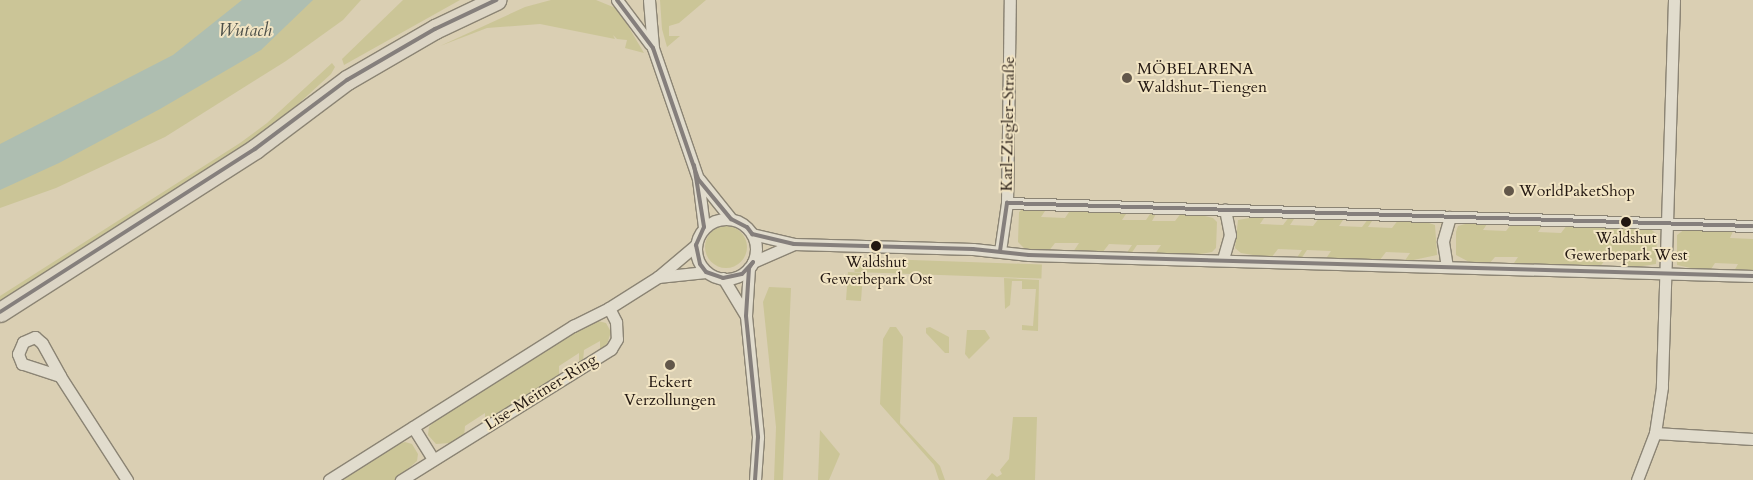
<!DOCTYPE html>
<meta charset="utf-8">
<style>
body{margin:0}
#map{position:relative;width:1753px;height:480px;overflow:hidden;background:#dacfb3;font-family:Cardo,serif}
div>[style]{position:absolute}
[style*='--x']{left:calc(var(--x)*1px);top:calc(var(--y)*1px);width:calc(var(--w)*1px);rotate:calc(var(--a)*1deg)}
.green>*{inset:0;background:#cbc597;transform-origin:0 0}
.round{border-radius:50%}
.water>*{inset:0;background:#aebeb1}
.roads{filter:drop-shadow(1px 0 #8b8474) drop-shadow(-1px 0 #8b8474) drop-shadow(0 1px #8b8474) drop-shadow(0 -1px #8b8474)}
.street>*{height:11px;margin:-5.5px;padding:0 5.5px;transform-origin:5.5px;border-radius:5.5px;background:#e1dccd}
.street>.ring{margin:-5.5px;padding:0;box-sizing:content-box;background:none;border:11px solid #e1dccd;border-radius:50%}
.primary>*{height:19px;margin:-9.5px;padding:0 9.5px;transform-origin:9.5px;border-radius:9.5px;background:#dcd5c5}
.bus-1>*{height:4px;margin:-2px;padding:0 2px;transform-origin:2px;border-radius:2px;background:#857f7c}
.dots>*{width:14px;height:14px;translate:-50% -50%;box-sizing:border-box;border:2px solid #f1e4c3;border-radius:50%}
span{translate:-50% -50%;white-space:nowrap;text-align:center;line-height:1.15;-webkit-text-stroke:4px #f1e4c3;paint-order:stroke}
.bus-label{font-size:15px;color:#221711}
.poi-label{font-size:16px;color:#221711}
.left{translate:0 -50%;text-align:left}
.street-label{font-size:16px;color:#221711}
.water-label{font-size:18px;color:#4c4f49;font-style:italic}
</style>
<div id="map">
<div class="green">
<div style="clip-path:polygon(0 0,361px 0,343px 20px,286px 61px,165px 137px,56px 188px,0 208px)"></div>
<div style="clip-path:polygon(403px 0,460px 0,344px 65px,342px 59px)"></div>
<div style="clip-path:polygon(551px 0,596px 0,618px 9px,644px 53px,625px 48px,627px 40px,617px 39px,613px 35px,615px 39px,540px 24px,487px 28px,440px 46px,525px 7px)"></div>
<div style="clip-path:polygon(660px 0,706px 0,679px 23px,669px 26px,669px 36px,680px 36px,667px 47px,662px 29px)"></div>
<div style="clip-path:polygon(332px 63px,335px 67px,331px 74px,274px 126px,0 303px,0 296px,240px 143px,267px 123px)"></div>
<div style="clip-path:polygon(1024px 208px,1047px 208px,1041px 217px,1065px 218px,1071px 209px,1128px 211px,1122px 220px,1146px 220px,1152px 211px,1157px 212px,1152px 221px,1175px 221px,1182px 212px,1193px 213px,1213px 218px,1217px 222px,1216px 248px,1212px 252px,1195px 255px,1155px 254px,1161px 245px,1137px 245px,1131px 254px,1126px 254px,1132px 245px,1109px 244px,1102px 253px,1073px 252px,1079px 243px,1055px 243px,1048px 252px,1024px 248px,1018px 242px,1019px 212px)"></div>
<div style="clip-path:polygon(1266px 215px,1260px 224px,1283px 225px,1290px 216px,1296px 216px,1290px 225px,1313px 226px,1320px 217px,1345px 217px,1339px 226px,1362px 227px,1369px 218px,1374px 218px,1368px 227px,1392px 228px,1399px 219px,1420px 220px,1435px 225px,1437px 255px,1404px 262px,1410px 253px,1386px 252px,1379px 261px,1325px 260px,1331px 251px,1307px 250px,1301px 259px,1296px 259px,1302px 250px,1278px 249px,1271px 258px,1241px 253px,1235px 248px,1238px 220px)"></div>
<div style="clip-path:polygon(1476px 221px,1489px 221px,1483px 230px,1506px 231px,1513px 222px,1544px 223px,1538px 232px,1561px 233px,1568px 224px,1649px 228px,1657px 234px,1656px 264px,1623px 269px,1629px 260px,1605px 260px,1599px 268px,1512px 266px,1518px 257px,1495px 257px,1488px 265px,1473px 264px,1456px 255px,1456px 232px,1458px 226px)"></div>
<div class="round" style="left:705px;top:226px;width:42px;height:42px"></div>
<div style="clip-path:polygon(1685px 229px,1734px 229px,1730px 238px,1753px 239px,1753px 273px,1733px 273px,1738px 264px,1715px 263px,1709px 272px,1677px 265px,1677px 235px)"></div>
<div style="left:855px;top:258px;width:187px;height:14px;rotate:2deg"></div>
<div style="left:848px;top:272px;width:15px;height:28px;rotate:4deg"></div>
<div style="clip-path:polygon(1004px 278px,1039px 280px,1038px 331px,1022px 330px,1022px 325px,1033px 326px,1036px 289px,1022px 289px,1022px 281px,1012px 281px,1010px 305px,1005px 309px)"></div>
<div style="clip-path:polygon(769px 287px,791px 288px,783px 480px,774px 480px,776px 427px,763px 302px)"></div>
<div style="clip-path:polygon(598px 321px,606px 323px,611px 332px,607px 344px,600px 351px,600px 341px,584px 350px,583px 362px,579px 364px,579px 353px,559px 366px,559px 377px,485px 424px,485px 413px,465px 426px,464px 437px,450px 443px,436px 444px,428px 435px,429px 427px,441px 414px,583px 325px)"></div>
<div style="clip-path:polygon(890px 327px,896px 327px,903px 337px,900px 423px,940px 466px,945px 480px,939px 480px,934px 465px,880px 404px,883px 339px)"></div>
<div style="clip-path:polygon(930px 327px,949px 337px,949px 353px,945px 353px,926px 333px,926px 328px)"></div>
<div style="clip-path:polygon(967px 330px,985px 330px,990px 338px,969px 359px,965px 354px)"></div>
<div style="clip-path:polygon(1013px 417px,1037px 417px,1035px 480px,986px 480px,992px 473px,997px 477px,1002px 474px,1000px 470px,1009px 459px)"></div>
<div style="clip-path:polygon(820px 430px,840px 454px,829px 480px,818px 480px)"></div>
<div style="clip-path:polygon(405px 442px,412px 444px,418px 454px,417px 461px,395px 480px,335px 480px,388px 447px)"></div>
</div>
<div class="water">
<div style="clip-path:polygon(242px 0,313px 0,261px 50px,160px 109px,59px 163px,0 190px,0 144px,173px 55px)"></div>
</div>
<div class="roads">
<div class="street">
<div style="--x:617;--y:0;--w:55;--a:53.1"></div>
<div style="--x:649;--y:0;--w:48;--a:85.2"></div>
<div style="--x:653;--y:48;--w:139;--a:71"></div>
<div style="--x:698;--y:179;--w:48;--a:82.9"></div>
<div style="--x:1674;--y:0;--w:387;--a:91.8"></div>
<div style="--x:1662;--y:387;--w:47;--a:98.7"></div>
<div style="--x:1655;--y:433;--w:98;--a:3.5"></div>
<div style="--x:699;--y:179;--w:51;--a:51.3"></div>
<div style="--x:1007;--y:203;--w:746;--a:1.77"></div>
<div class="ring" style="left:696px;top:219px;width:49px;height:49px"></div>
<div style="--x:752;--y:234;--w:43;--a:13.4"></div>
<div style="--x:794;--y:244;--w:179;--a:1.6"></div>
<div style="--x:973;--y:249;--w:56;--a:6.1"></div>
<div style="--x:1029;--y:255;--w:724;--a:1.66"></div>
<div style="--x:1000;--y:251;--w:49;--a:-81.7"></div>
<div style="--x:1007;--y:203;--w:203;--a:-89.2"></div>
<div style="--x:1223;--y:259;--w:25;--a:-74"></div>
<div style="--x:1230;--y:235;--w:26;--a:-101"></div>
<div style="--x:753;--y:262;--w:45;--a:-23.7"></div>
<div style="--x:1447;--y:267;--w:26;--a:-99"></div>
<div style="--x:1443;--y:241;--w:25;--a:-74"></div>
<div style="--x:749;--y:268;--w:48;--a:93.6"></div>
<div style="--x:746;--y:316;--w:122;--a:84.3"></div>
<div style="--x:758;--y:437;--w:43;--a:94"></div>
<div style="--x:658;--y:277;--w:48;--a:-5.9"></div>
<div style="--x:723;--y:278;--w:44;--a:58.8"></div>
<div style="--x:609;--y:308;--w:58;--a:-32.3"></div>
<div style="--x:658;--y:277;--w:50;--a:-40.1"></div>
<div style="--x:60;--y:376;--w:40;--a:-162"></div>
<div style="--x:22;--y:364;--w:11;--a:-112"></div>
<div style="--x:18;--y:354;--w:13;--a:-67"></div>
<div style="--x:23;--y:342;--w:13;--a:-23"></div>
<div style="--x:35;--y:337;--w:9;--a:41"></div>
<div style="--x:42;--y:343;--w:38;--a:61"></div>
<div style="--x:60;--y:376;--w:124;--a:57.2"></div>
<div style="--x:413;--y:427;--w:38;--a:58"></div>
<div style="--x:329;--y:480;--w:289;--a:-32.3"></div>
<div style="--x:573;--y:326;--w:40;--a:-26.6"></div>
<div style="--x:609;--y:308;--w:16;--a:63"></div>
<div style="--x:616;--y:322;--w:17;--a:87"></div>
<div style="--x:617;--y:339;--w:12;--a:121"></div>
<div style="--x:611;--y:349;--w:248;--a:148"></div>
<div style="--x:1637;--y:480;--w:50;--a:-69"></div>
</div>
<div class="primary">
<div style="--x:0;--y:312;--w:303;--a:-32.6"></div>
<div style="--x:255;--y:149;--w:115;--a:-36.9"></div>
<div style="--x:347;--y:80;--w:102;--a:-30.1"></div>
<div style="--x:435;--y:29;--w:68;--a:-25.4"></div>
</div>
</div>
<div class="bus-1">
<div style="--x:617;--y:0;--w:60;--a:53.1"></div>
<div style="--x:653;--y:48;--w:139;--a:71"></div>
<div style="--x:698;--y:179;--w:52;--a:50.5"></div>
<div style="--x:731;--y:219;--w:18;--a:27"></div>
<div style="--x:747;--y:227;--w:9;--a:54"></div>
<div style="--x:752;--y:234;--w:43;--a:13.4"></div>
<div style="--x:794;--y:244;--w:179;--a:1.6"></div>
<div style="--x:973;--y:249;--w:56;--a:6.1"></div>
<div style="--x:1029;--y:255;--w:724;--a:1.66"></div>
<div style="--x:694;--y:165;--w:63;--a:80.8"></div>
<div style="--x:704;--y:227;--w:20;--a:114"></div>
<div style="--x:696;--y:245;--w:19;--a:78"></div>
<div style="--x:700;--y:264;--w:10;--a:53"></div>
<div style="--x:706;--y:272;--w:18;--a:19"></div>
<div style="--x:723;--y:278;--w:19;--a:-12"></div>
<div style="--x:742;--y:274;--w:16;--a:-47"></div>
<div style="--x:1000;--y:251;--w:49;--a:-81.7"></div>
<div style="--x:1007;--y:203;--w:746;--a:1.77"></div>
<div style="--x:753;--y:262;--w:7;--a:124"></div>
<div style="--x:749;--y:268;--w:48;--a:93.6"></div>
<div style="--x:746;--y:316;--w:122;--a:84.3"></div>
<div style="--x:758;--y:437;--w:43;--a:94"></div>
<div style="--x:0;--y:312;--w:303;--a:-32.6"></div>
<div style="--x:255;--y:149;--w:115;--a:-36.9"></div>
<div style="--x:347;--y:80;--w:102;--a:-30.1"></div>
<div style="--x:435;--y:29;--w:68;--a:-25.4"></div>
</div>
<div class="dots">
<div style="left:1127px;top:78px;background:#62574a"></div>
<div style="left:1509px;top:191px;background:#62574a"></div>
<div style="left:1626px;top:222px;background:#221711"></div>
<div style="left:876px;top:246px;background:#221711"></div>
<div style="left:670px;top:365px;background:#62574a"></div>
</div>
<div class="bus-label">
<span style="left:1626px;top:247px">Waldshut<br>Gewerbepark West</span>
<span style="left:876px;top:271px">Waldshut<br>Gewerbepark Ost</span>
</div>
<div class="poi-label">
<span class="left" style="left:1137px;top:78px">MÖBELARENA<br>Waldshut-Tiengen</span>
<span class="left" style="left:1519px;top:191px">WorldPaketShop</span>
<span style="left:670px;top:391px">Eckert<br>Verzollungen</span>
</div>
<div class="street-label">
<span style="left:1008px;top:124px;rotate:-89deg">Karl-Ziegler-Straße</span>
<span style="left:541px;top:392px;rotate:-32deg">Lise-Meitner-Ring</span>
</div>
<div class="water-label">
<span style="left:245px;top:31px">Wutach</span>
</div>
</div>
